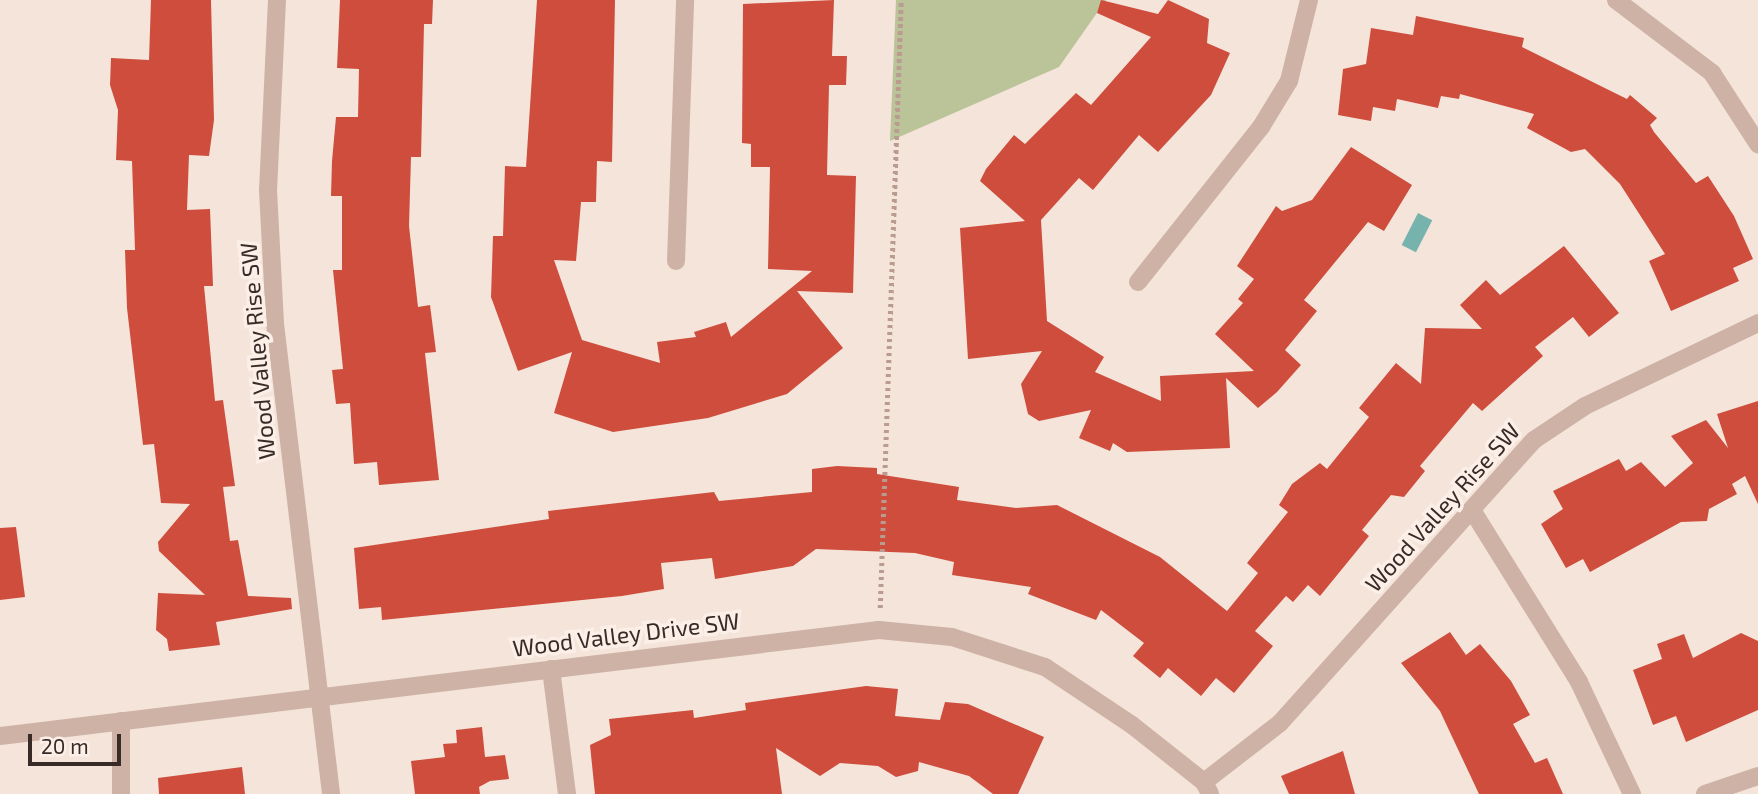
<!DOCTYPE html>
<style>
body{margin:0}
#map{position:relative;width:1758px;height:794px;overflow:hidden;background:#f4e4da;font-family:"Exo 2",sans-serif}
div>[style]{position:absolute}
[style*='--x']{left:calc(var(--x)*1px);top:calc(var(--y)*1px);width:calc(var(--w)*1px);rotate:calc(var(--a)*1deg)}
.green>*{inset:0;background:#bbc499}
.water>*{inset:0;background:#77b3ad;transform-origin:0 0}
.building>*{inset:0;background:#cf4d3d}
.path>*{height:4.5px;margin-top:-2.25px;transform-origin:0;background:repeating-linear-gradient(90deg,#b99c8f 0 3.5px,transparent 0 7px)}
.minor>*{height:18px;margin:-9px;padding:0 9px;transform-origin:9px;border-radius:9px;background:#cdb2a5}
span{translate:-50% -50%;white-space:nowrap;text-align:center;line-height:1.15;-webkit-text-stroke:7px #fbefe7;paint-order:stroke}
.street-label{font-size:23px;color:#382a27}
.scale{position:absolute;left:28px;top:734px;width:93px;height:32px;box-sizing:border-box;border:4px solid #382a27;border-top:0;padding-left:9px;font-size:21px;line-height:24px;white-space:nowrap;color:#382a27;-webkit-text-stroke:5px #fbefe7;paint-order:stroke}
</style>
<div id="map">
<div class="green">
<div style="clip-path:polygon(896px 0,1106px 0,1059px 67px,890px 141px)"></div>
</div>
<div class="water">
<div style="left:1418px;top:213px;width:16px;height:36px;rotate:27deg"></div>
</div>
<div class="building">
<div style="clip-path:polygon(151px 0,211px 0,214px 120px,209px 156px,189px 155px,187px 210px,210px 209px,213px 286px,204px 286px,215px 401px,223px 400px,235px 486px,223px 487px,230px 541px,238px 540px,248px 596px,291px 598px,292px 609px,216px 622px,220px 645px,169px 651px,167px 639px,156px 630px,158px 593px,205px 595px,159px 551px,158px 542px,190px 504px,161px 503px,154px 444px,143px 445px,127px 308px,125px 250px,135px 250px,132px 161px,116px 160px,118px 110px,110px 85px,111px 58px,149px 60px)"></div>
<div style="clip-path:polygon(340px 0,433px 0,432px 24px,424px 24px,421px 157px,411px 157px,409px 226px,418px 307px,430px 305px,436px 352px,425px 353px,439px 480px,379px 485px,377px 462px,354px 464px,350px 403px,336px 404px,332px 370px,343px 369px,333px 270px,342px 270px,342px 196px,331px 196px,332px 161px,336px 117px,358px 117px,359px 69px,337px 68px)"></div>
<div style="clip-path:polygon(537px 0,615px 0,612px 162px,597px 161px,596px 202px,581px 202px,576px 261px,554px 260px,582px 340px,660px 363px,657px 342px,696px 337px,694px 332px,726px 322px,731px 337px,812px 271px,768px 269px,770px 167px,751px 167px,751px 144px,742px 143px,743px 4px,834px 0,832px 56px,847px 56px,846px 85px,829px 85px,827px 175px,856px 176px,853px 293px,797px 291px,843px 348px,787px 394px,708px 418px,613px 432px,554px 413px,572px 352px,518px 371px,491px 297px,493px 236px,503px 236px,505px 166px,526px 167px)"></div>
<div style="clip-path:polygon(1101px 0,1158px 14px,1168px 0,1209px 19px,1207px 43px,1230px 53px,1211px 95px,1158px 152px,1139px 135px,1093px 190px,1079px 178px,1041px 220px,1047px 321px,1104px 357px,1095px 372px,1161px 401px,1160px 376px,1254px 371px,1215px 334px,1243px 303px,1238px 299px,1254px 279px,1237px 266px,1276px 206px,1282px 211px,1312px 200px,1351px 147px,1412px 185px,1384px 231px,1368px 222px,1304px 300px,1317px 311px,1285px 350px,1301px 365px,1277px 392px,1258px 408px,1226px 378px,1230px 448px,1127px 452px,1113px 443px,1110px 451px,1079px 438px,1091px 410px,1039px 421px,1028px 414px,1021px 384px,1042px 351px,968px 359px,960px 228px,1025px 221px,980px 181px,986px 169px,1014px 135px,1025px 144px,1076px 93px,1091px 105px,1151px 37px,1097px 13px)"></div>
<div style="clip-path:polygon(1416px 16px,1524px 38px,1522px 47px,1627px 99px,1630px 95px,1657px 118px,1650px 125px,1654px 132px,1696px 183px,1708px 176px,1734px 216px,1753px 259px,1733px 268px,1739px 281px,1671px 311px,1649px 261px,1665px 254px,1620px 184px,1585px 149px,1571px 152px,1527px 128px,1534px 114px,1460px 94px,1459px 99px,1441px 96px,1438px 108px,1397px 99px,1395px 111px,1373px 107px,1371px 121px,1338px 115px,1343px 69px,1366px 64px,1371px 28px,1413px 35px)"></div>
<div style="clip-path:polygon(1564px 246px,1619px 313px,1589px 337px,1573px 317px,1535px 347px,1543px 356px,1482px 411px,1473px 403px,1420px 466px,1425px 471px,1404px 497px,1391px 495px,1362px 530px,1369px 536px,1320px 596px,1308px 585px,1293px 602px,1286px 596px,1255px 631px,1273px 646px,1234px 693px,1216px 678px,1201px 696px,1168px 668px,1160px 678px,1133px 656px,1144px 643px,1101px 610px,1096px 620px,1028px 594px,1031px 587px,952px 575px,954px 562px,915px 553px,816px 549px,793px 566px,715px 579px,712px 558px,661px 563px,664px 589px,622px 596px,382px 620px,381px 607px,359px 609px,354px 548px,549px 519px,548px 511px,714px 492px,719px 501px,812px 492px,812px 469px,837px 466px,877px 468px,877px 474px,959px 487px,957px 500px,1016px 508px,1057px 505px,1160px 557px,1227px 611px,1258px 573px,1247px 563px,1288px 512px,1279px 505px,1292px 484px,1320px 463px,1327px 469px,1369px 417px,1359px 408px,1396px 363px,1421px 384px,1425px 328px,1482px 329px,1460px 305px,1486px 280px,1500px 295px)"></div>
<div style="clip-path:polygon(1758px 401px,1758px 504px,1745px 476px,1732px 484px,1737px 494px,1709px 509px,1707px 521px,1681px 522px,1590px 572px,1583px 559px,1566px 568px,1541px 524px,1563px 509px,1553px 491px,1619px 459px,1626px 471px,1641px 462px,1665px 487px,1693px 463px,1671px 436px,1706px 420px,1728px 448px,1717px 414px)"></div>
<div style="clip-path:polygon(16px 527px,25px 597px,0 600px,0 528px)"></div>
<div style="clip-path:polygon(1450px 632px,1466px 655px,1480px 644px,1511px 681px,1530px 715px,1513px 724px,1535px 763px,1547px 758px,1563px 794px,1479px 794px,1440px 711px,1401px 663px)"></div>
<div style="clip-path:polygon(1741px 633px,1758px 641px,1758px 710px,1686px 742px,1676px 716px,1653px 725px,1633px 670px,1662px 659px,1657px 644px,1684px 634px,1693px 658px)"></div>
<div style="clip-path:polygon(866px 686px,898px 689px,895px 716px,940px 720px,945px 702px,968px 704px,1044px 737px,1018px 794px,993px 794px,969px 776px,919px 762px,918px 771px,896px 777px,878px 766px,840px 763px,820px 776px,776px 748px,782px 794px,595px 794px,590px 745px,611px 735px,609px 719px,693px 710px,694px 718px,746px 710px,745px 703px)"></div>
<div style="clip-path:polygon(482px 727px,485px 757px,505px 755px,509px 779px,490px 781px,479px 787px,480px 794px,415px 794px,411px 761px,445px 757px,443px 744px,457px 743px,456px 730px)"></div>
<div style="clip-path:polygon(1343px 751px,1355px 794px,1289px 794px,1281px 776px)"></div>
<div style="clip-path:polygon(242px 767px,245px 794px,159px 794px,158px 778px)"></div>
</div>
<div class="path">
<div style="--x:880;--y:608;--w:608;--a:-88.02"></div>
</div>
<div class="minor">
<div style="--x:277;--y:0;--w:190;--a:92.7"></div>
<div style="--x:268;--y:190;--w:134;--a:87"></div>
<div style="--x:275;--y:324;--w:473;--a:83.2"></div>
<div style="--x:1616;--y:0;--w:121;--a:37.2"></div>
<div style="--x:1712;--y:73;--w:85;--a:57.1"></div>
<div style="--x:676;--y:261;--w:261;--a:-88"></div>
<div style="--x:1138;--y:282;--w:198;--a:-51.6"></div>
<div style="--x:1261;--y:127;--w:54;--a:-58.7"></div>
<div style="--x:1289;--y:81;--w:83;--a:-76.1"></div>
<div style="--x:1472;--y:510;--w:203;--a:58.1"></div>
<div style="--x:1579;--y:682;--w:124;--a:64.7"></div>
<div style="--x:551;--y:669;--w:126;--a:82.7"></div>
<div style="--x:121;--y:721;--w:73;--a:90"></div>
<div style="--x:0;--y:736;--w:885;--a:-6.88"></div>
<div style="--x:879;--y:630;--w:73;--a:5.5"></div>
<div style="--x:952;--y:637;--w:98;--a:17.9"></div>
<div style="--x:1045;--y:667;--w:105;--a:33.7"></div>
<div style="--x:1132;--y:725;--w:92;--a:38.4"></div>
<div style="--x:1204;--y:782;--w:13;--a:63"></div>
<div style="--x:1204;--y:782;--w:96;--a:-37.8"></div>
<div style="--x:1280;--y:723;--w:380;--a:-48.1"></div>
<div style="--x:1534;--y:440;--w:61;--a:-33.7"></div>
<div style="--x:1585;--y:406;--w:192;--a:-25.6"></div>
<div style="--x:1705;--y:794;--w:56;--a:-18.8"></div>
</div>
<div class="street-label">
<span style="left:257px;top:351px;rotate:-95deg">Wood Valley Rise SW</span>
<span style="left:1442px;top:507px;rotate:-48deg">Wood Valley Rise SW</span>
<span style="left:626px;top:634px;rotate:-7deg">Wood Valley Drive SW</span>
</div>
<div class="scale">20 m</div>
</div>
